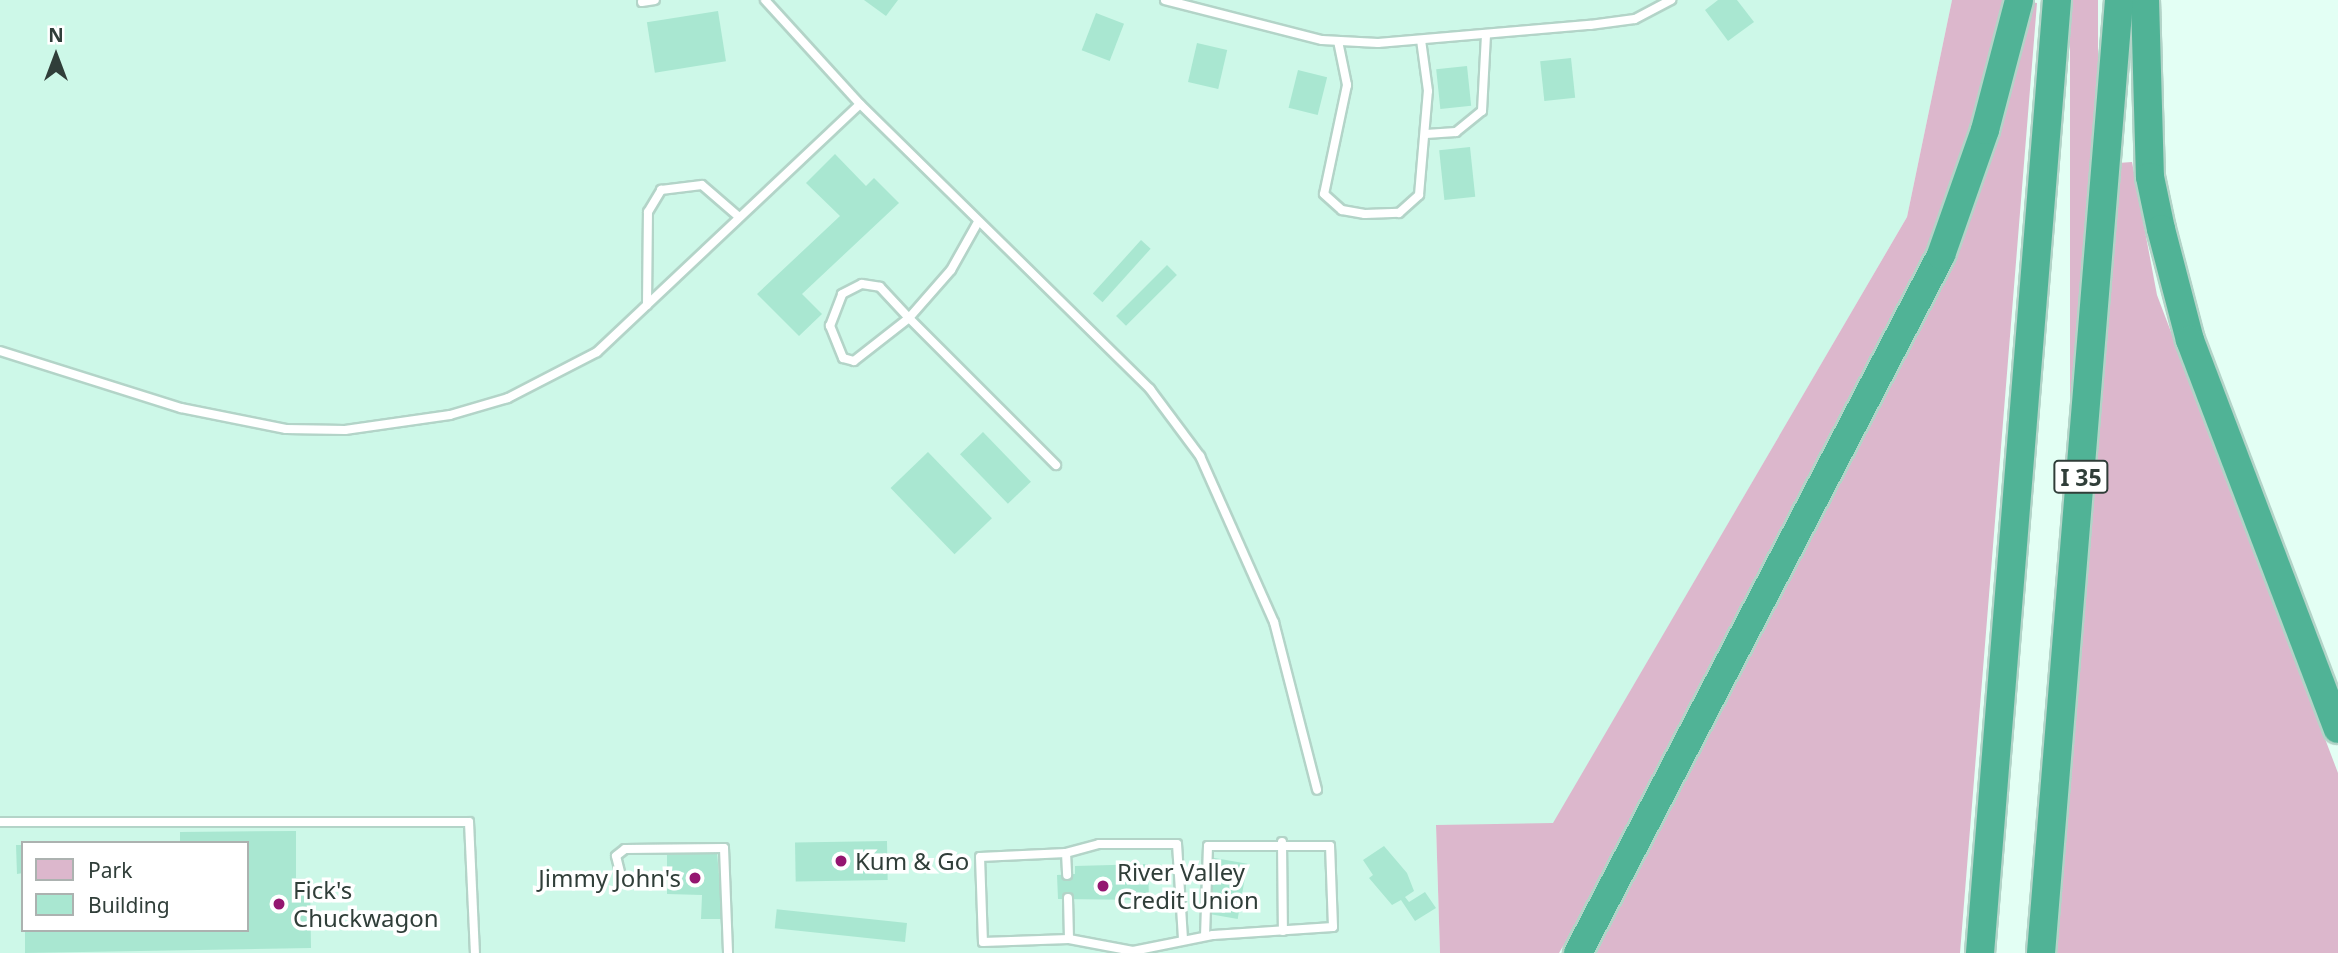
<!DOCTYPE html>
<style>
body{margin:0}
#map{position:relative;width:2338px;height:953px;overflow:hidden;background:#e3fff4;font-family:"Noto Sans",sans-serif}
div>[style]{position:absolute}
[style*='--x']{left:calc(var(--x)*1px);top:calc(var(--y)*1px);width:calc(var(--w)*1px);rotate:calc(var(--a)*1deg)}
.built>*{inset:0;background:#cdf8e8}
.green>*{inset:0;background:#dcb7cc;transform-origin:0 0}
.building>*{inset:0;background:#a9e7d1;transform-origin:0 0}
.roads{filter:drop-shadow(2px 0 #b3d4c8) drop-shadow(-2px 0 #b3d4c8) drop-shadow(0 2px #b3d4c8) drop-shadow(0 -2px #b3d4c8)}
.lane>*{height:8px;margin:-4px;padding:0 4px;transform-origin:4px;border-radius:4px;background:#fff}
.highway>*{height:28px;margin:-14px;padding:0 14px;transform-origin:14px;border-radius:14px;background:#50b396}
.dots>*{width:19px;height:19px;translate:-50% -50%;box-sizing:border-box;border:4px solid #fff;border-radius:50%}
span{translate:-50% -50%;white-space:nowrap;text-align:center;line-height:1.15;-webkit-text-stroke:7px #fff;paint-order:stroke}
.shield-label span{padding:2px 5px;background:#fff;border:2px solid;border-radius:5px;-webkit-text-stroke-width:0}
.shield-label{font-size:23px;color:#303e39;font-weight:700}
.poi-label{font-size:24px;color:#303e39}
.left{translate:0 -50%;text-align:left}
.right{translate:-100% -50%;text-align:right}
.legend{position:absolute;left:21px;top:841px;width:228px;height:91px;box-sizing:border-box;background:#fff;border:2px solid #acb2b0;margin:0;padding:9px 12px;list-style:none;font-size:21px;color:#303e39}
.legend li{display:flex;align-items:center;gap:14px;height:35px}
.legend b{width:35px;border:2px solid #acb2b0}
.north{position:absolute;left:21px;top:21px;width:70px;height:70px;-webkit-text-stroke:5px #fff;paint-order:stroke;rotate:0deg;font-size:19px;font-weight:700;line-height:28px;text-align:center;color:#303e39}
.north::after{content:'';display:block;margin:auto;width:24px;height:32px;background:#303e39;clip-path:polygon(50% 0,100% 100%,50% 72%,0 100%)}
</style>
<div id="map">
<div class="built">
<div style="clip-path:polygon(evenodd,0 0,1952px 0,1907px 217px,1553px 824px,1436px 826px,1440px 953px,0 953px,0 0,23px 843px,247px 843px,247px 930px,23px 930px,23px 843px)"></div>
</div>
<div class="green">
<div style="clip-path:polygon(1952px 0,2009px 0,1939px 226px,1908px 301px,1631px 831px,1559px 953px,1440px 953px,1436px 825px,1553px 823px,1907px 217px)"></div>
<div style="left:2070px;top:0;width:28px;height:956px"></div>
<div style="clip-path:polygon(2030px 2px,2037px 3px,1960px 953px,1592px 953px,1952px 262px)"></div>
<div style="clip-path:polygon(2132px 162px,2157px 295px,2338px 773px,2338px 953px,2055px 953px,2118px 163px)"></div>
</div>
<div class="building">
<div style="clip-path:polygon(864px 0,898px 0,886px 16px)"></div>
<div style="clip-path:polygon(1718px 0,1737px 0,1754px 22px,1728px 41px,1705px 10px)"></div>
<div style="left:718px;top:11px;width:51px;height:72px;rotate:81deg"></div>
<div style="left:1096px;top:13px;width:30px;height:40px;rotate:21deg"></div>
<div style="left:1197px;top:43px;width:31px;height:40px;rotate:13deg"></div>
<div style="left:1571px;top:58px;width:40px;height:31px;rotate:84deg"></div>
<div style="left:1467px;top:66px;width:40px;height:31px;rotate:84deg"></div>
<div style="left:1298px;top:70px;width:30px;height:39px;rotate:14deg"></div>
<div style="left:1470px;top:147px;width:50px;height:31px;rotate:84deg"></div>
<div style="clip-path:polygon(835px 154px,866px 186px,874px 178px,899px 203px,802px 294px,822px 314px,799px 336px,757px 294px,840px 216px,806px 183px)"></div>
<div style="left:1141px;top:240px;width:13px;height:72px;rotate:42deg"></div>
<div style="left:1167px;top:265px;width:14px;height:72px;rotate:45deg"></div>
<div style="left:983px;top:432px;width:69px;height:32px;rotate:46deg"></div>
<div style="left:928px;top:452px;width:92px;height:52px;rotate:46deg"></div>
<div style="clip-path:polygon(296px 831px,296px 878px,310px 878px,311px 948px,25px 953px,25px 930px,247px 930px,247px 843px,180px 843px,180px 832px)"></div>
<div style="left:887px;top:841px;width:39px;height:92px;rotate:89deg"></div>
<div style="clip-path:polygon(16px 845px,23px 845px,23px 873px,17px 874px)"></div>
<div style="clip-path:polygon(1384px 846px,1407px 873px,1414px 891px,1405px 897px,1409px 902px,1425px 892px,1436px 908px,1415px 921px,1401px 900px,1392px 905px,1369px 878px,1373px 875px,1363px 860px)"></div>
<div style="clip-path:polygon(667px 853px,717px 853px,723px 919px,701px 919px,702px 895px,667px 894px)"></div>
<div style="left:1209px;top:857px;width:39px;height:56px;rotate:10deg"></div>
<div style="clip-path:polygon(1148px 864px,1149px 900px,1058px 899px,1057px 875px,1075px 874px,1075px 866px)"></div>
<div style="left:907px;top:923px;width:19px;height:131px;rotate:96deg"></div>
</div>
<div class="roads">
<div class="lane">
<div style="--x:765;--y:0;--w:141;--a:47.6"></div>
<div style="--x:860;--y:104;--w:407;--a:44.5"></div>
<div style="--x:1150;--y:389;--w:84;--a:53.3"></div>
<div style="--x:1200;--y:456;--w:182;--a:66"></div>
<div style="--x:1274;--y:622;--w:173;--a:75.6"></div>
<div style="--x:1165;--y:0;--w:162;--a:14.3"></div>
<div style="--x:1322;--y:40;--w:56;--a:3.1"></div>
<div style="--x:1378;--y:43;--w:213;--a:-4.9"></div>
<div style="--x:1590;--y:25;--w:45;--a:-7.6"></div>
<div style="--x:1635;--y:19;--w:41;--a:-27.8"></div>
<div style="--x:642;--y:2;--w:13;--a:-9"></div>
<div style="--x:1338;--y:41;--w:45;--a:78.4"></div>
<div style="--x:1347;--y:85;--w:111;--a:101.9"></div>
<div style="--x:1324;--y:194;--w:24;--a:42"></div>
<div style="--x:1342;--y:210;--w:23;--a:10"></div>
<div style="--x:1365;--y:214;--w:34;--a:-2"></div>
<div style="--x:1399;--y:213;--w:27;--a:-42"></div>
<div style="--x:1419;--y:195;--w:104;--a:-85.1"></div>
<div style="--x:1428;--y:91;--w:51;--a:-97.8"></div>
<div style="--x:1426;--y:134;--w:30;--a:-4"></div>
<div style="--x:1456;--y:132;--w:33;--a:-39"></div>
<div style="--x:1482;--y:111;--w:77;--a:-87"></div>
<div style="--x:978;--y:222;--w:55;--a:119.4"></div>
<div style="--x:951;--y:270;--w:64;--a:131.2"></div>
<div style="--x:909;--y:318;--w:208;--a:45"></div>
<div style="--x:862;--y:284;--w:18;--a:9"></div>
<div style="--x:880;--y:287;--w:42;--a:46.9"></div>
<div style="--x:909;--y:318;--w:70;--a:142"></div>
<div style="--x:854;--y:361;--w:11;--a:-165"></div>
<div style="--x:843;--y:358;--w:35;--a:-112"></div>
<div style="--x:830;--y:326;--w:34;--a:-69"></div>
<div style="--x:842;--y:294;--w:22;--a:-27"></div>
<div style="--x:647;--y:305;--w:93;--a:-89.4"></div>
<div style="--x:648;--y:212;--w:26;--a:-59"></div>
<div style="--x:661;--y:190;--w:41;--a:-7"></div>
<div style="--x:702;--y:185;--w:49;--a:40.9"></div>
<div style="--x:0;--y:351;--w:190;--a:17.5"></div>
<div style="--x:181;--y:408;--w:107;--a:11.3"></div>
<div style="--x:286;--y:429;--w:59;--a:1"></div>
<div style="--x:345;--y:430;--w:106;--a:-8.1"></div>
<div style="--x:450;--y:415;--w:60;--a:-16.3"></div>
<div style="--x:508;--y:398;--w:100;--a:-27.3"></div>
<div style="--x:597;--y:352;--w:361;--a:-43.3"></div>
<div style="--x:0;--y:822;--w:469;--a:0"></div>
<div style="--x:469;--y:822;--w:131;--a:87.4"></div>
<div style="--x:1282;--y:842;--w:89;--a:89.4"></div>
<div style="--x:1066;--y:853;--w:22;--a:87"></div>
<div style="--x:620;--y:872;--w:16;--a:-104"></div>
<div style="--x:616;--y:856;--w:11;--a:-38"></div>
<div style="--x:625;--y:849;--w:99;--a:-0.6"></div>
<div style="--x:724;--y:848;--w:105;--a:87.8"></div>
<div style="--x:1068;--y:898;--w:41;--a:88.6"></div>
<div style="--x:1183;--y:939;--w:95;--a:-93.6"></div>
<div style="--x:1177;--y:844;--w:78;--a:180"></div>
<div style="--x:1099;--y:844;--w:34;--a:165"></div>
<div style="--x:1066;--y:853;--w:86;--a:177.3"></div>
<div style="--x:980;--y:857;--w:85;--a:88"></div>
<div style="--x:983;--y:942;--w:86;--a:-2"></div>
<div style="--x:1069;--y:939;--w:65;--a:10.6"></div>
<div style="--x:1133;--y:951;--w:82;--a:-11.3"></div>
<div style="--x:1213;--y:935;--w:120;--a:-3.8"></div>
<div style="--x:1333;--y:927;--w:81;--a:-92.1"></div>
<div style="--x:1330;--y:846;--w:122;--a:180"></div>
<div style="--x:1208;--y:846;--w:90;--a:91.9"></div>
</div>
<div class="highway">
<div style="--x:2145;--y:0;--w:177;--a:88.4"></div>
<div style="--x:2150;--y:177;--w:53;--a:78.1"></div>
<div style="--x:2161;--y:229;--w:115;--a:75.4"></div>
<div style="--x:2190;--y:340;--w:416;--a:69.2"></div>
<div style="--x:1578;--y:953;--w:787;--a:-62.52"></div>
<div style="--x:1941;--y:255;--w:133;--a:-70.6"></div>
<div style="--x:1985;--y:130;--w:134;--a:-75.3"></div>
<div style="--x:1980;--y:953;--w:956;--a:-85.38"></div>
<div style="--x:2041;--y:953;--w:956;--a:-85.32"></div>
</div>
</div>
<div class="dots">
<div style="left:841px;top:861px;background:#941670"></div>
<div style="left:695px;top:878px;background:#941670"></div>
<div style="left:1103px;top:886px;background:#941670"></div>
<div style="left:279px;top:904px;background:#941670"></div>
</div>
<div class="shield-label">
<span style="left:2081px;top:477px">I 35</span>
</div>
<div class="poi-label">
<span class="left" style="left:855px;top:861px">Kum &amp; Go</span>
<span class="left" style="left:1117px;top:886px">River Valley<br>Credit Union</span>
<span class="right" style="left:681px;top:878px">Jimmy John's</span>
<span class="left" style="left:293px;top:904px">Fick's<br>Chuckwagon</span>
</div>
<ul class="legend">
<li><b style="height:19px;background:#dcb7cc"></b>Park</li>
<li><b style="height:19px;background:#a9e7d1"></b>Building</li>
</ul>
<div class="north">N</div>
</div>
